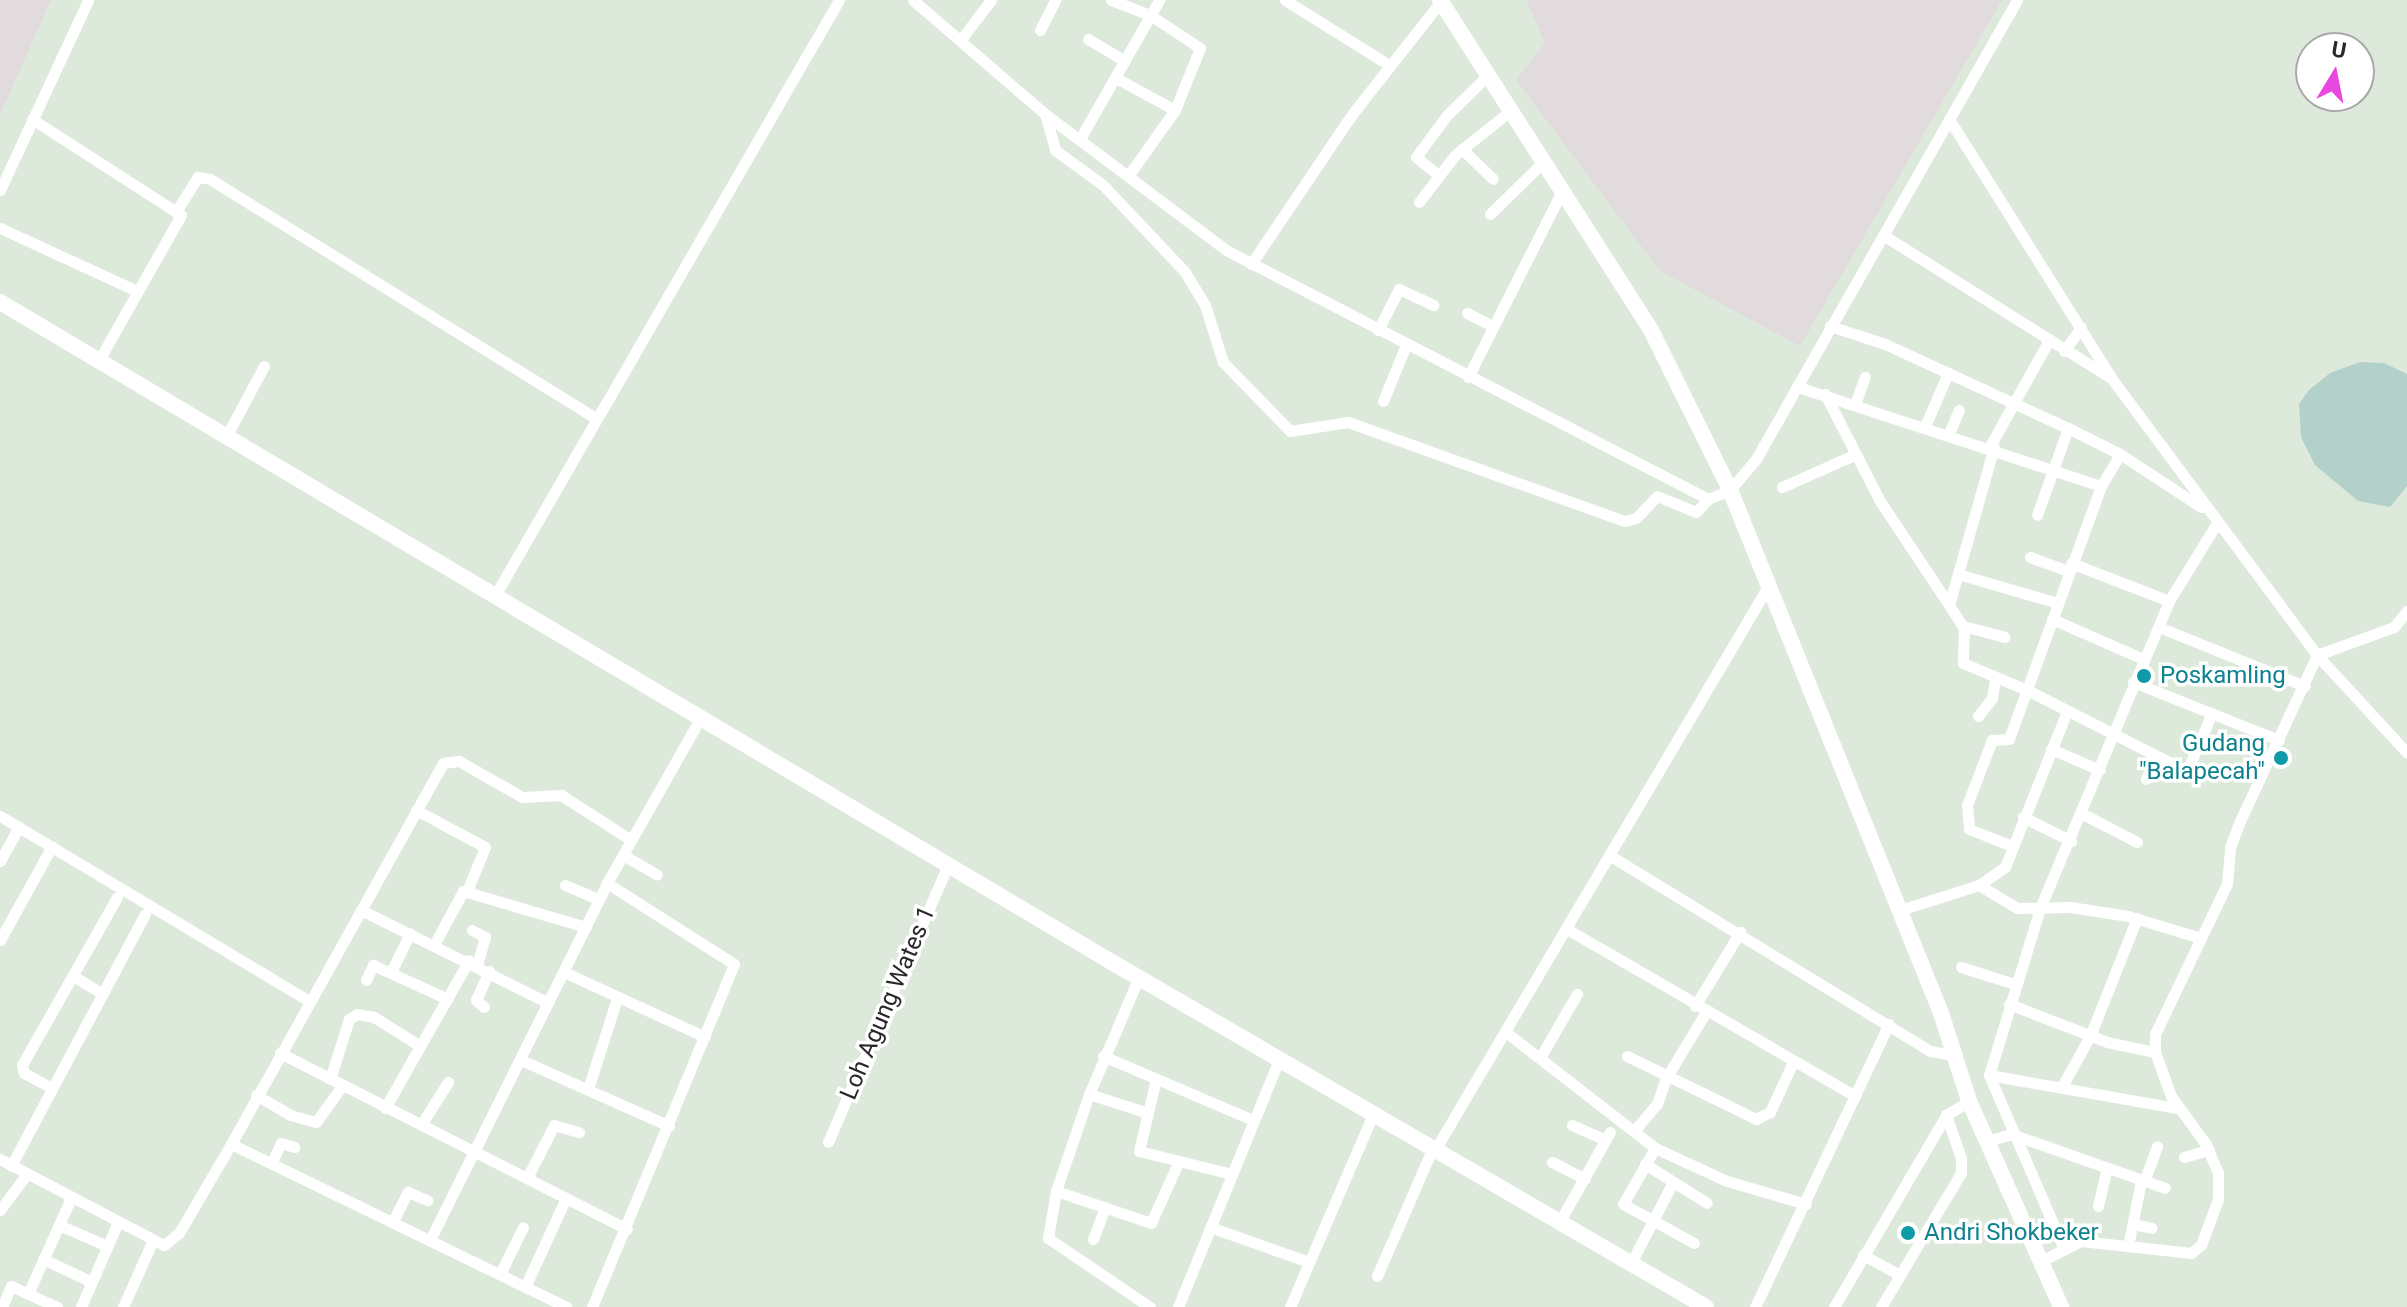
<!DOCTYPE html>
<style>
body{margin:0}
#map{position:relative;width:2407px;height:1307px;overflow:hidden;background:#dde9db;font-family:Roboto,sans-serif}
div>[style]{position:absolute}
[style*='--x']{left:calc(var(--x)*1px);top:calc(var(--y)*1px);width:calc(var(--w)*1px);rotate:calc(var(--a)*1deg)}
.industrial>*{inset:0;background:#e2dbde}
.cemetery>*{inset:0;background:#b3d1ca}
.minor>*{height:11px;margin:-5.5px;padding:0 5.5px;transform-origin:5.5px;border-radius:5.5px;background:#fff}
.secondary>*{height:16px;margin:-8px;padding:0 8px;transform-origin:8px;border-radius:8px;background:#fff}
.dots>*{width:22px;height:22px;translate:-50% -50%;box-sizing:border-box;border:4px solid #fff;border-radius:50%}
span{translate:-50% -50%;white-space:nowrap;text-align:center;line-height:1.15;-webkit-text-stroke:7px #fff;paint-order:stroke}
.culture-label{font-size:24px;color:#0d838f}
.left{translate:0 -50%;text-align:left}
.right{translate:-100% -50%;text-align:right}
.street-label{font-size:24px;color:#282828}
.north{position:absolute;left:2295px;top:32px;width:80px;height:80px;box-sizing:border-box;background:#fff;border:2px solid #a9a9a9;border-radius:50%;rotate:10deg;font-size:22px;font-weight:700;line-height:32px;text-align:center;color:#282828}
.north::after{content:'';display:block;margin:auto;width:28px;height:36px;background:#e948df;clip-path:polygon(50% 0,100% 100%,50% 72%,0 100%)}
</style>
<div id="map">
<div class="industrial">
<div style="clip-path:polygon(0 0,51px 0,0 115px)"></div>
<div style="clip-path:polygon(1526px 0,2002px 0,1800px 346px,1660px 271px,1516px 80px,1545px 43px)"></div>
</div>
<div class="cemetery">
<div style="clip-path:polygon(2360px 362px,2384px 363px,2407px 374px,2407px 486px,2390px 507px,2358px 501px,2315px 465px,2301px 437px,2299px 404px,2309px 390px,2330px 373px)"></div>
</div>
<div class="minor">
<div style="--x:913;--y:0;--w:174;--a:40.8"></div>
<div style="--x:1045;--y:114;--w:226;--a:36.9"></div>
<div style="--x:1226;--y:250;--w:543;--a:27.32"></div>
<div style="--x:1708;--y:499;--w:24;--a:-22"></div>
<div style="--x:1730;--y:490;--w:40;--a:-50"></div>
<div style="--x:1756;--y:459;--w:528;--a:-60.38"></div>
<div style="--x:1111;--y:0;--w:42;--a:21"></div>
<div style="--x:1150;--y:15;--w:60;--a:33.4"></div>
<div style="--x:1200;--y:48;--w:67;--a:112"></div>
<div style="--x:1175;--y:110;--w:77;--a:125.5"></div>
<div style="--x:1285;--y:0;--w:123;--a:32"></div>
<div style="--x:1040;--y:30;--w:34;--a:-63"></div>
<div style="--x:962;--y:38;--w:48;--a:-52.7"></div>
<div style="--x:1088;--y:39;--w:43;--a:30.7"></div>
<div style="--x:1116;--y:78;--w:67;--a:28.5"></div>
<div style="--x:1045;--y:114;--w:37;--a:74"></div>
<div style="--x:1055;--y:150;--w:59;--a:36.1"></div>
<div style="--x:1103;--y:185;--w:120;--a:46.7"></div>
<div style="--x:1185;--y:272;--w:39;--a:59"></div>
<div style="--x:1205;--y:305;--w:60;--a:72.5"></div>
<div style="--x:1223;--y:362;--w:96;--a:45.8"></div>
<div style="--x:1290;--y:431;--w:59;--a:-8.8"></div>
<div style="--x:1348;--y:422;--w:294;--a:19.7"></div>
<div style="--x:1625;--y:521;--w:11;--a:-15"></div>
<div style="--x:1636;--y:518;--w:30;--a:-46"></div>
<div style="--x:1657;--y:496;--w:42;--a:22.3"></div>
<div style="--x:1696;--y:512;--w:18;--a:-47"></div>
<div style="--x:32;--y:119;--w:177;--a:32.8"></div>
<div style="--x:181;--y:215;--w:167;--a:119.5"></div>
<div style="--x:1949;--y:119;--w:307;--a:57.9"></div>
<div style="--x:2112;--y:379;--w:344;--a:53.4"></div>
<div style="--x:2317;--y:655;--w:133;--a:47.4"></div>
<div style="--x:1081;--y:137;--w:158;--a:-60.3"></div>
<div style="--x:1462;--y:149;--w:43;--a:44.1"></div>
<div style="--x:1437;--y:174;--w:27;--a:-141"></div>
<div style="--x:1416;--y:157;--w:52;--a:-53.6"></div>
<div style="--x:1447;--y:115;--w:57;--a:-44.3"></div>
<div style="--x:0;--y:190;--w:209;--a:-65.1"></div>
<div style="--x:1419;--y:202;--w:59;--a:-52.5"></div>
<div style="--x:1455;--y:155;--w:70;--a:-38.7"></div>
<div style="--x:177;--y:210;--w:39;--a:-58"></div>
<div style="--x:198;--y:177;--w:12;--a:9"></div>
<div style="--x:210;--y:179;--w:454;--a:31.8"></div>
<div style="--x:1490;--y:214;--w:73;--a:-44.4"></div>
<div style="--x:0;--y:228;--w:151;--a:24.7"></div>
<div style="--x:1883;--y:235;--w:269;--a:32.1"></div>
<div style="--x:1251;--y:264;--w:182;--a:-56"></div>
<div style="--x:1353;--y:113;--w:142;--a:-51.8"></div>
<div style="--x:1467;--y:313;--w:29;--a:27"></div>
<div style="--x:1830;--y:326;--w:58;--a:18.1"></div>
<div style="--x:1885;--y:344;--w:201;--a:24.7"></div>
<div style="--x:2068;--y:428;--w:92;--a:109.6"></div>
<div style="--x:1378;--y:330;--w:46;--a:-62.9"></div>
<div style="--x:1399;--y:289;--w:38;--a:25"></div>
<div style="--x:2064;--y:351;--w:29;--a:-54"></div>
<div style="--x:1468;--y:377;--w:206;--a:-63.2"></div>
<div style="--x:1798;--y:387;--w:319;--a:18.1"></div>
<div style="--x:2101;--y:486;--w:269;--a:110"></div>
<div style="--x:2009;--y:739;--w:17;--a:177"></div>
<div style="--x:1992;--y:740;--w:70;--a:111"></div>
<div style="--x:1967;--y:805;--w:24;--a:85"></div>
<div style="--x:1969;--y:829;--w:46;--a:21.6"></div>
<div style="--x:1825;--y:394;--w:120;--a:62.8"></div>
<div style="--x:1880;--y:501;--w:125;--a:56.4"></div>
<div style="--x:1383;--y:401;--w:61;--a:-67.7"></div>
<div style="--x:1855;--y:404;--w:29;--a:-70"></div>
<div style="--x:1925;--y:426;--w:58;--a:-66.5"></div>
<div style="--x:2068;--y:428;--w:58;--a:26.6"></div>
<div style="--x:2120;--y:454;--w:97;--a:33.2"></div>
<div style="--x:1949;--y:433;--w:25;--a:-67"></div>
<div style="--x:227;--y:435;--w:78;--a:-61.8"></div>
<div style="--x:1990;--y:446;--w:119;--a:-60.9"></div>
<div style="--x:1994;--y:447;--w:164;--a:105.9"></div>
<div style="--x:1949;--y:605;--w:27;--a:57"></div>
<div style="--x:1964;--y:628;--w:35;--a:92"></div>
<div style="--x:1963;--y:663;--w:69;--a:22.9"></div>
<div style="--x:2027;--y:690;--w:179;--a:26.9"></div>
<div style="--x:2187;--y:771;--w:63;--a:-66.7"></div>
<div style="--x:2101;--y:486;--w:37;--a:-59"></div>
<div style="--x:1782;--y:487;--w:79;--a:-24"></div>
<div style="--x:2030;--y:557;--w:40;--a:20.2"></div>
<div style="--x:2071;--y:563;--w:105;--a:21.2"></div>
<div style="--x:1958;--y:574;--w:104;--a:16.2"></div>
<div style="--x:494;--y:597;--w:690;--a:-59.98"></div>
<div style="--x:2052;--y:619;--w:99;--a:23.7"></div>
<div style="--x:1963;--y:626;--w:43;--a:14.7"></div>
<div style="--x:2159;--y:627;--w:157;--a:22.1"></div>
<div style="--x:2133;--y:682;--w:157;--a:21.7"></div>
<div style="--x:1978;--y:716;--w:23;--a:-52"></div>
<div style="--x:1992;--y:698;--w:18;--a:-81"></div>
<div style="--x:2051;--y:749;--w:53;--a:23.2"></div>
<div style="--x:2146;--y:779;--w:25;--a:-67"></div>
<div style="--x:416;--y:810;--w:78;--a:28.2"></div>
<div style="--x:485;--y:847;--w:48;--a:112.2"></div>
<div style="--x:2083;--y:814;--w:61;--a:27.4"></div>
<div style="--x:0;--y:816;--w:360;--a:30.9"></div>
<div style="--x:2023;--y:817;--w:54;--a:26.6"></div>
<div style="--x:623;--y:855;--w:39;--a:30"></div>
<div style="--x:1609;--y:855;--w:376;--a:31.4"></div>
<div style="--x:1930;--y:1051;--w:23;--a:10"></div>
<div style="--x:0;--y:861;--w:39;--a:-61"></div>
<div style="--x:565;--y:885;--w:36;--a:23"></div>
<div style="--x:1979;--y:885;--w:32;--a:-35"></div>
<div style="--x:2005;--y:867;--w:168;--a:-68.3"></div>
<div style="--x:361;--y:910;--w:209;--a:26.4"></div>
<div style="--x:1897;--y:911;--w:86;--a:-17.6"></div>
<div style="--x:1979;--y:885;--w:44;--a:31.2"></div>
<div style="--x:2017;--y:908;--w:53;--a:-1.1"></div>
<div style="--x:2070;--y:907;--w:59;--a:8.8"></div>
<div style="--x:2128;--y:916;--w:76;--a:16.8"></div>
<div style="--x:1567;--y:929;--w:333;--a:30.1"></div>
<div style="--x:472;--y:930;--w:15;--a:28"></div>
<div style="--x:485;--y:937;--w:29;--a:106"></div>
<div style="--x:0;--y:940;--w:107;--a:-61"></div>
<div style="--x:435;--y:943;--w:59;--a:-61.7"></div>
<div style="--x:463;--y:891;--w:128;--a:16.3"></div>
<div style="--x:1961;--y:967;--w:57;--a:17.5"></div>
<div style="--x:391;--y:972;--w:43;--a:-64"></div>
<div style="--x:564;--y:972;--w:155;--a:24.7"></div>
<div style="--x:73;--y:976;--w:35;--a:31"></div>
<div style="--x:1139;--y:977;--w:127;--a:113.1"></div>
<div style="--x:1089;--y:1094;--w:102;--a:108.8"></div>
<div style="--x:1056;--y:1191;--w:48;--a:99.7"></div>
<div style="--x:1048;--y:1238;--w:123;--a:34.1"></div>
<div style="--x:366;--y:980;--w:17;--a:-65"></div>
<div style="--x:373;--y:965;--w:82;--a:24.4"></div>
<div style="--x:2009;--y:1004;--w:105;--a:21.2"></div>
<div style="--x:2107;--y:1042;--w:49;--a:11.8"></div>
<div style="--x:1695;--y:1006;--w:87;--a:-58.7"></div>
<div style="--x:484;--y:1007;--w:11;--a:-139"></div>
<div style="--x:476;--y:1000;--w:32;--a:-66"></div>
<div style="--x:1507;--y:1033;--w:187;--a:37.8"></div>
<div style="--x:1655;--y:1148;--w:79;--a:24.6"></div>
<div style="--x:1727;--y:1181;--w:82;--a:16.2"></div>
<div style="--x:280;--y:1053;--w:389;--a:26.9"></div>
<div style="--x:1103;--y:1056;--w:163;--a:23.1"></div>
<div style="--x:1541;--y:1056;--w:72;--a:-59.9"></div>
<div style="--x:1627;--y:1056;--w:144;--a:26"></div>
<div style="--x:1756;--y:1119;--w:16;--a:-27"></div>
<div style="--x:1770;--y:1112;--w:55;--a:-65.3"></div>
<div style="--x:521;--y:1060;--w:162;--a:24"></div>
<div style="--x:1989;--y:1075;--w:191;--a:10"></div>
<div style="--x:330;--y:1079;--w:63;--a:-72.4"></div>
<div style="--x:349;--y:1019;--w:9;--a:-32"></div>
<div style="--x:357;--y:1014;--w:17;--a:10"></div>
<div style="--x:374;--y:1017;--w:54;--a:32.2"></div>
<div style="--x:1156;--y:1079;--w:74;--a:103.3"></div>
<div style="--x:1139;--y:1151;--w:96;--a:13.9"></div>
<div style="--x:52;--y:1088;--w:32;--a:-152"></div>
<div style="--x:24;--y:1073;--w:8;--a:-104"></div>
<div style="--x:22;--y:1065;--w:193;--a:-60.5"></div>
<div style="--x:2061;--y:1088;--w:60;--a:-60.9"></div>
<div style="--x:2090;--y:1036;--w:127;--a:-68.3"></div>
<div style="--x:588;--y:1089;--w:96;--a:-72.3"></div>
<div style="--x:1089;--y:1094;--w:62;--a:17.9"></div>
<div style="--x:256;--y:1095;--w:39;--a:30"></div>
<div style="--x:290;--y:1115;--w:27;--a:15"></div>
<div style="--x:316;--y:1122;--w:44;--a:-54.2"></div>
<div style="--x:385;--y:1108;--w:170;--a:-60.4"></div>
<div style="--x:421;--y:1125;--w:51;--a:-57.9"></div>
<div style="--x:1572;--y:1125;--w:36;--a:24"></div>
<div style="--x:1634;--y:1131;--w:35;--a:-50"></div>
<div style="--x:1657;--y:1104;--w:28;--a:-71"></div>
<div style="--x:1666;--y:1078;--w:77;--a:-58.8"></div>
<div style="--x:1987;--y:1141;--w:25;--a:-16"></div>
<div style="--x:2011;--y:1134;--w:163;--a:19.3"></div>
<div style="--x:828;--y:1142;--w:304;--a:-66.6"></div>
<div style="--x:231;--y:1144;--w:436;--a:-60.9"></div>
<div style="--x:443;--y:763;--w:16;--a:-7"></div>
<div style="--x:459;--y:761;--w:73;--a:29.7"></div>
<div style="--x:522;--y:797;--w:39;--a:-3"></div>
<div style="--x:561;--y:795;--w:83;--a:32.7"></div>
<div style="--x:1436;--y:1148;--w:651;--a:-59.41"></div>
<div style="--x:1655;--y:1148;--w:64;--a:119.7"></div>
<div style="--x:1623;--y:1204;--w:81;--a:28.8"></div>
<div style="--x:2184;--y:1157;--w:26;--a:-16"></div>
<div style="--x:0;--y:1159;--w:185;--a:27.7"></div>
<div style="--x:164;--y:1245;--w:19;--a:-39"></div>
<div style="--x:179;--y:1233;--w:103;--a:-59.7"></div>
<div style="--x:231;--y:1144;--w:373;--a:25.9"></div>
<div style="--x:272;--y:1162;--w:21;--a:-65"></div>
<div style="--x:281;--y:1143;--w:14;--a:17"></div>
<div style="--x:1552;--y:1162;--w:37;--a:27"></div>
<div style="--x:1645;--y:1164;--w:73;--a:32.2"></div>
<div style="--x:11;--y:1166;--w:285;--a:-62"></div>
<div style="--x:527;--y:1178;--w:59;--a:-63"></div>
<div style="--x:554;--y:1125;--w:26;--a:16"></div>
<div style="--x:2144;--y:1182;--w:38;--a:-70"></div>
<div style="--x:1056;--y:1191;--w:100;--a:18.6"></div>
<div style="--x:1151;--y:1223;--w:66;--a:-65.8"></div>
<div style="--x:2098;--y:1206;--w:37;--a:-77"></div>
<div style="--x:0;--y:1210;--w:44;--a:-53.4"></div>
<div style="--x:393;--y:1221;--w:33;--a:-63"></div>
<div style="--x:408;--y:1192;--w:21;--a:23"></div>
<div style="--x:1560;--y:1221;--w:102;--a:-60.7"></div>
<div style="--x:2133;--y:1224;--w:19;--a:12"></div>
<div style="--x:59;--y:1225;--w:52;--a:23.6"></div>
<div style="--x:1210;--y:1227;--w:105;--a:19.5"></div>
<div style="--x:431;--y:1238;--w:396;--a:-63.6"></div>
<div style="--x:607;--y:883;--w:191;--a:-60.5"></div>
<div style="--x:1093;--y:1239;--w:34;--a:-69"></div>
<div style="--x:2128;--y:1246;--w:66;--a:-78.7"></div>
<div style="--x:2064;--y:1249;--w:189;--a:-113.3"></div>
<div style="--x:1989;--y:1075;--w:175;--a:-73"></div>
<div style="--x:2040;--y:908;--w:333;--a:-67.2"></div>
<div style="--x:2169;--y:601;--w:92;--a:-58.4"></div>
<div style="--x:1863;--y:1255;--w:42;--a:28.4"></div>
<div style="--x:43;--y:1259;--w:54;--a:25.1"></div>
<div style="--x:2043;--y:1260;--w:42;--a:-26.6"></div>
<div style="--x:2081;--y:1241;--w:111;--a:6.2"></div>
<div style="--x:2191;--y:1253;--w:13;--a:-39"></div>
<div style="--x:2201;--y:1245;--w:49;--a:-69.7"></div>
<div style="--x:2218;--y:1199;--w:26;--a:-90"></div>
<div style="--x:2218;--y:1173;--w:33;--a:-113"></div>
<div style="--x:2205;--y:1143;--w:58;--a:-125.9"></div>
<div style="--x:2171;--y:1096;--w:47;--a:-110"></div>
<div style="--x:2155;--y:1052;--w:18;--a:-90"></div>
<div style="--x:2155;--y:1034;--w:166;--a:-64.4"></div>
<div style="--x:2227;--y:884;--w:37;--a:-85"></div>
<div style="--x:2230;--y:847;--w:28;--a:-69"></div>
<div style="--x:2240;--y:821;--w:183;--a:-65.1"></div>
<div style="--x:2317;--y:655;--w:82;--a:-20"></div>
<div style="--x:2394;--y:627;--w:21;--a:-51"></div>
<div style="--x:1631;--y:1263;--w:91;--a:-62.6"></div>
<div style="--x:500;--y:1274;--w:52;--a:-63.9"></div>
<div style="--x:1377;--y:1276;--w:141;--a:-66.5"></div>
<div style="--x:525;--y:1287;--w:98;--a:-65.3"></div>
<div style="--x:28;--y:1294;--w:105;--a:-65.9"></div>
<div style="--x:2;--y:1307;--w:23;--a:-67"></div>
<div style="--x:11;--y:1286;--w:51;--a:24.5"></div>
<div style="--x:81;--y:1307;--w:93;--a:-66.5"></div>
<div style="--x:123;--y:1307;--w:73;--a:-65.9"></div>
<div style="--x:592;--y:1307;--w:371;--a:-67.5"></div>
<div style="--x:734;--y:964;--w:151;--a:-147.5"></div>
<div style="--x:1178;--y:1307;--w:270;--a:-67.8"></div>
<div style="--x:1290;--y:1307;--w:212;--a:-66.7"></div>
<div style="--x:1755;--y:1307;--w:313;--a:-64.7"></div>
<div style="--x:1834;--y:1307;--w:222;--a:-59.7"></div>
<div style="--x:1946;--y:1115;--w:27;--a:-31"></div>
<div style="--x:1881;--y:1307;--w:156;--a:-59.2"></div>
<div style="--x:1961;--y:1173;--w:15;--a:-90"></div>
<div style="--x:1961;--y:1158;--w:46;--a:-109.2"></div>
</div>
<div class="secondary">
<div style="--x:1440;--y:0;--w:392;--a:57.4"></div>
<div style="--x:1651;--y:330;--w:178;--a:63.7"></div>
<div style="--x:1730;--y:490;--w:564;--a:68.03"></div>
<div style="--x:1941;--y:1013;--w:92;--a:72.3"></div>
<div style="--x:1969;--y:1101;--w:226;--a:65.9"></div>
<div style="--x:0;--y:302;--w:1291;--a:30.7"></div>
<div style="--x:1110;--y:961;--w:689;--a:30.14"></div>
</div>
<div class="dots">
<div style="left:2144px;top:676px;background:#0f9aa8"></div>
<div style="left:2281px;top:758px;background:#0f9aa8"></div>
<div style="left:1908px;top:1233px;background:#0f9aa8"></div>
</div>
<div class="culture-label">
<span class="left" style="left:2160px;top:676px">Poskamling</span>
<span class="right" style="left:2265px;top:758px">Gudang<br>"Balapecah"</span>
<span class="left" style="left:1924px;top:1233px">Andri Shokbeker</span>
</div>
<div class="street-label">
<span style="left:888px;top:1003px;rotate:-67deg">Loh Agung Wates 1</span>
</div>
<div class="north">U</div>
</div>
